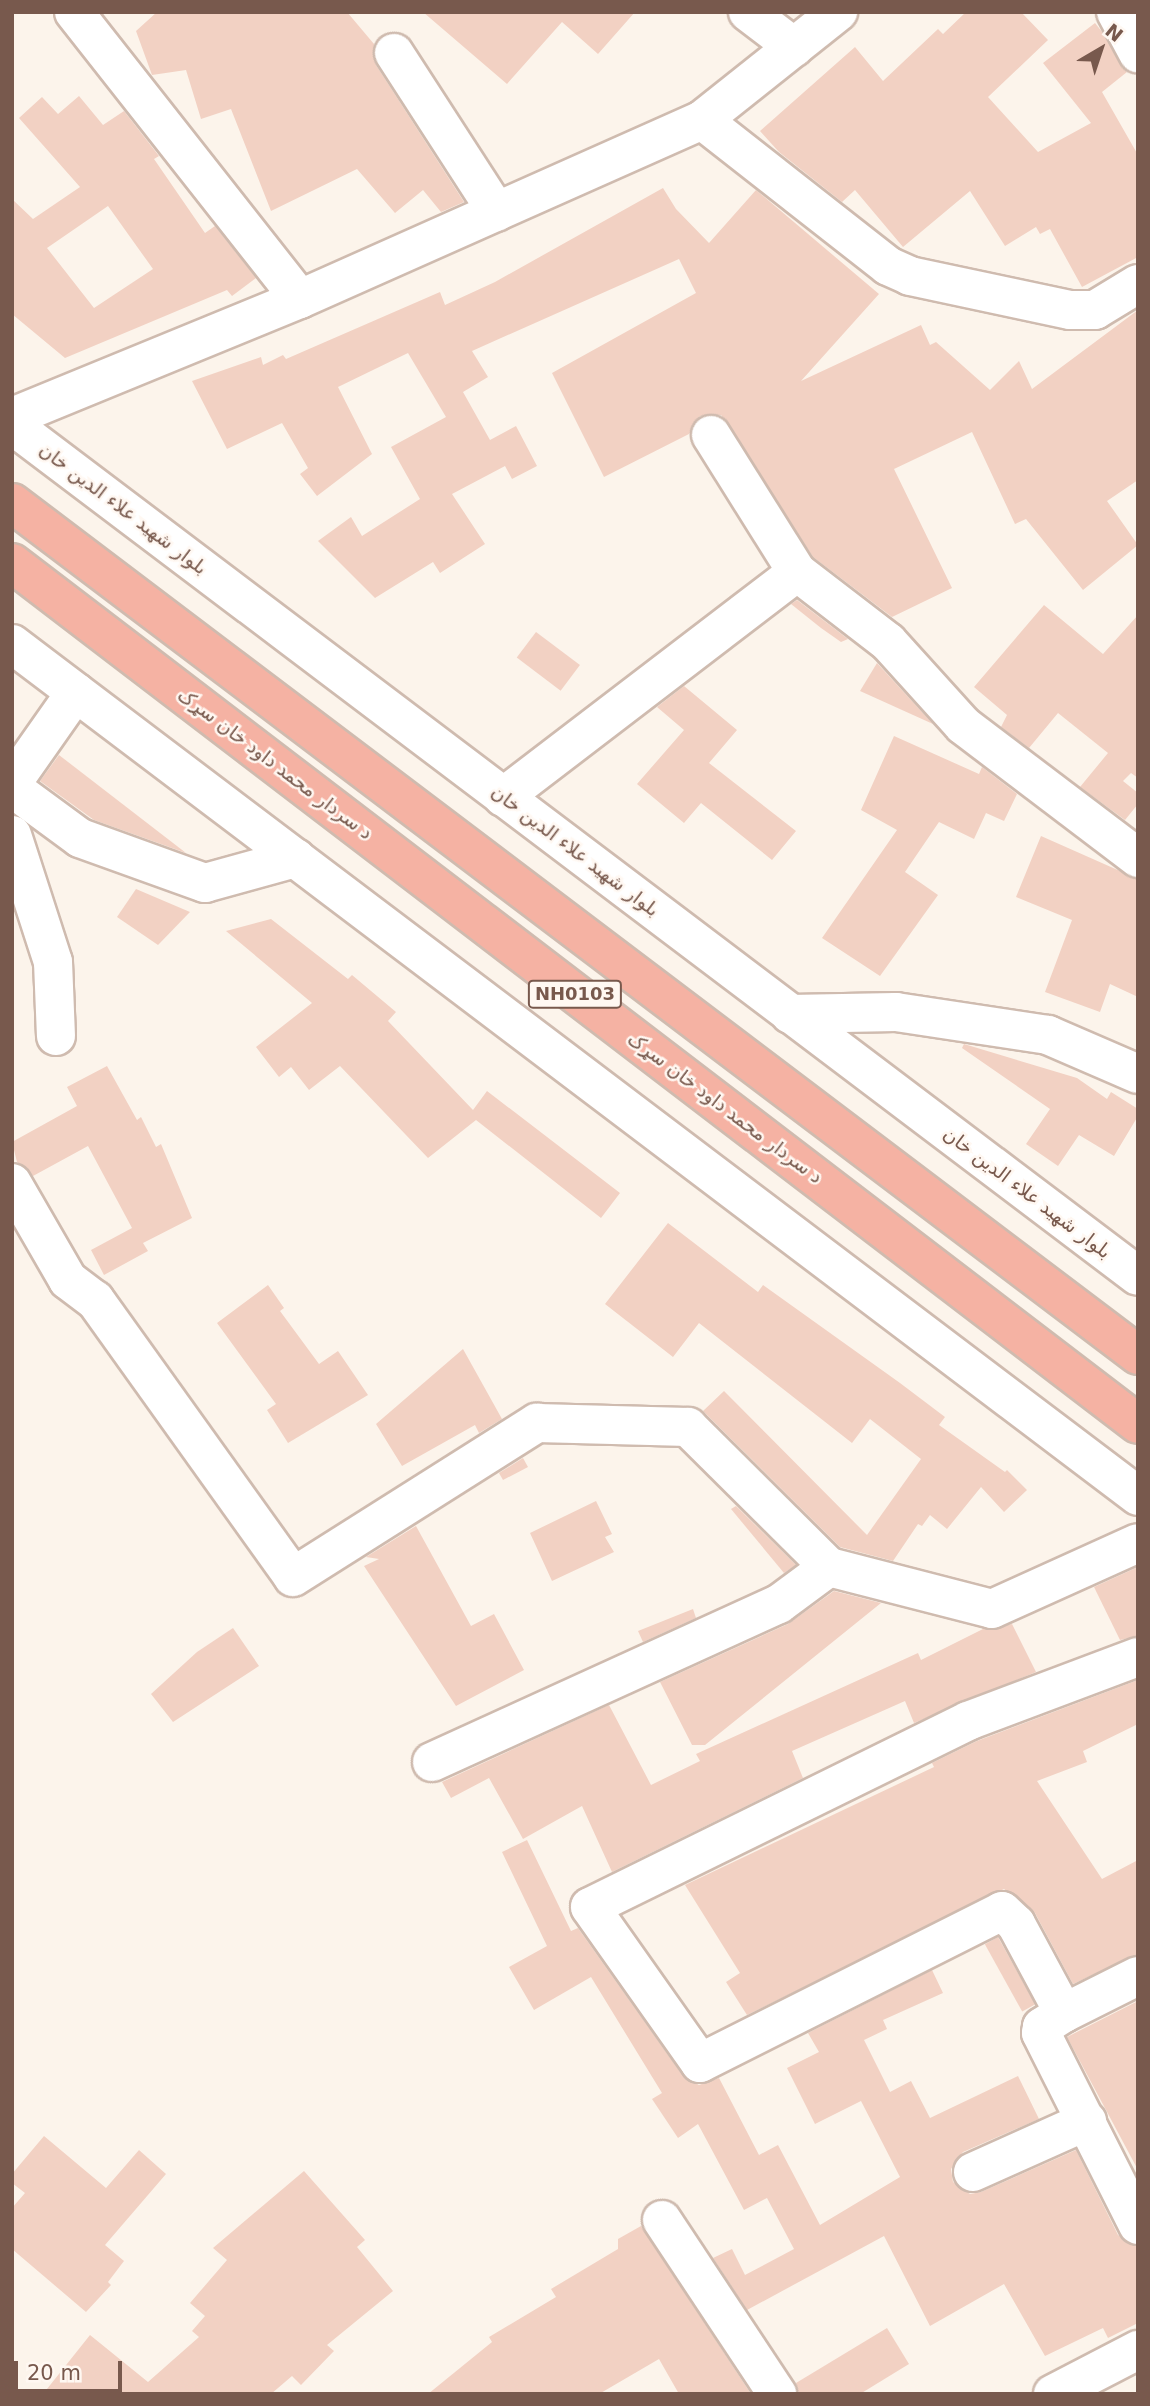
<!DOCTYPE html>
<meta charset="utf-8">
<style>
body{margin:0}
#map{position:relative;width:1150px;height:2406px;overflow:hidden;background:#fcf4eb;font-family:"DejaVu Sans",Vazirmatn,sans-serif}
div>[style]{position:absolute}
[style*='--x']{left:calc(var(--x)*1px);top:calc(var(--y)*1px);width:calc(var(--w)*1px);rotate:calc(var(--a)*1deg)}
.building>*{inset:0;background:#f2d1c3;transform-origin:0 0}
.roads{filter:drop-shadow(2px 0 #cfbbaf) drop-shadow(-2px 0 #cfbbaf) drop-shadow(0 2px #cfbbaf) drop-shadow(0 -2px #cfbbaf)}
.street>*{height:38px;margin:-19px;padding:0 19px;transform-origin:19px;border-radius:19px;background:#fff}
.secondary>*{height:38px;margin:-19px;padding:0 19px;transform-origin:19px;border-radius:19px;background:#fff}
.highway>*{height:38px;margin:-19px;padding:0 19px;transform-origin:19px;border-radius:19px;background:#f5b2a3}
span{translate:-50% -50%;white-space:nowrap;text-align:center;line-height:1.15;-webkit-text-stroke:5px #fff8f2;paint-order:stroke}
.shield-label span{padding:2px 5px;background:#fff8f2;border:2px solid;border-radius:5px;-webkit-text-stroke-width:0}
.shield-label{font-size:18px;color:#78594d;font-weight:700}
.street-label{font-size:19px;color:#78594d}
.frame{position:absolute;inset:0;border:14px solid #78594d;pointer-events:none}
.north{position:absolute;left:1066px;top:14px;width:70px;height:70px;-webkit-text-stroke:5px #fff8f2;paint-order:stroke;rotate:39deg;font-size:19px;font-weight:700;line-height:28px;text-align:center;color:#78594d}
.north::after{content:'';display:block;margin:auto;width:24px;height:32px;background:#78594d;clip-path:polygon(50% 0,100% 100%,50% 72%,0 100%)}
.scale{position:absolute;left:14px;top:2361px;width:108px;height:32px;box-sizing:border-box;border:4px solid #78594d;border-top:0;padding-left:9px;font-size:21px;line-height:24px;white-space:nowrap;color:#78594d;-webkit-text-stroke:5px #fff8f2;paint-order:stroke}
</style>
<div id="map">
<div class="building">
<div style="clip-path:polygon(157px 12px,347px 12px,374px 44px,376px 65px,464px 202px,441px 212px,423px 190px,395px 213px,357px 169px,271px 211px,231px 109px,201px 119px,186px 70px,152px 75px,136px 31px)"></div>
<div style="clip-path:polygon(423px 12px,635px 12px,598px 54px,562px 22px,507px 84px)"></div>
<div style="clip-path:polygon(966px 12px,1021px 12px,1048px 40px,988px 97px,1038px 152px,1091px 123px,1043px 63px,1095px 23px,1103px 33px,1127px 72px,1102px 92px,1138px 155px,1138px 257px,1082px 287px,1050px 229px,1040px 234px,1036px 227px,1005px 246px,970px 191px,903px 247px,855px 190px,842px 202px,779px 152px,760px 131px,855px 47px,883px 81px,938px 29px,943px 34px)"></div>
<div style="clip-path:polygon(evenodd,79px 96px,103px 125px,124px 111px,159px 156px,154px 159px,205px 233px,215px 226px,256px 278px,232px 296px,227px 290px,65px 358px,12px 314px,12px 199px,33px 219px,80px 187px,19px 118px,42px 97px,58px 114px,79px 96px,108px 206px,153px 269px,94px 308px,47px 248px,108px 206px)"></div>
<div style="clip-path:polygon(663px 188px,676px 209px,709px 243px,756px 190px,879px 294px,801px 381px,921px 325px,930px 345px,936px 342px,990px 390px,1019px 361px,1032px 389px,1138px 310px,1138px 480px,1107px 501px,1138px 545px,1083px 590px,1026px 519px,1015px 524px,972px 432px,894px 469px,952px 588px,892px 617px,813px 557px,721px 415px,700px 416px,689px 434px,604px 477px,552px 373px,696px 293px,679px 259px,472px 351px,488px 377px,463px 392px,490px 440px,516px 426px,537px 466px,512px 479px,505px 466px,452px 494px,485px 544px,440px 573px,433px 562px,375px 598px,318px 541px,351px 517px,362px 536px,420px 499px,391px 447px,446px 417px,408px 353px,338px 387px,372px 454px,317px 496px,300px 474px,308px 468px,282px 423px,227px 449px,192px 381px,261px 357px,263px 365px,283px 355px,286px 359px,440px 292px,445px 305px,495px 282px)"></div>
<div style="clip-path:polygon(797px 600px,848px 639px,841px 642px,821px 628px,791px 604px)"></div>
<div style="clip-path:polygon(1044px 605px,1103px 654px,1138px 615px,1138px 778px,1131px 773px,1123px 781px,1138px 793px,1138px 804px,1125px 820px,1080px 787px,1108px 753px,1058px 713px,1029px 748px,1001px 727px,1007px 715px,974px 687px)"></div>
<div style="left:536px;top:632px;width:55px;height:32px;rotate:37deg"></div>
<div style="clip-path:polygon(877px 663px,933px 724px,860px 691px)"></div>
<div style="clip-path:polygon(684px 686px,737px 730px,709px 763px,796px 831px,772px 860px,701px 803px,684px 823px,637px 784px,684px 730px,657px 707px)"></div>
<div style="clip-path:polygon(894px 736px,979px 774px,982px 767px,1017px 794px,1004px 821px,986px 813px,974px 839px,939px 822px,905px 872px,938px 895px,880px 976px,822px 938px,897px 830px,861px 810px)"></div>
<div style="clip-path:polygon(59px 755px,186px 853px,94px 820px,40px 781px)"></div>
<div style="clip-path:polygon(1041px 836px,1138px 879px,1138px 997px,1110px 984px,1100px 1012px,1045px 992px,1072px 920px,1016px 897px)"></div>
<div style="clip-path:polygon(136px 889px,190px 912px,158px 945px,117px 917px)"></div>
<div style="clip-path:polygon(271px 919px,348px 979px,352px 975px,396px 1012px,388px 1021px,473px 1110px,487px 1091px,620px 1193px,601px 1218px,476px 1120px,428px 1158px,340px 1066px,309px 1090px,291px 1067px,279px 1077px,256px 1047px,312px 1003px,226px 931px)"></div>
<div style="clip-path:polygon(964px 1044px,1077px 1078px,1107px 1099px,1111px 1092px,1138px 1109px,1138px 1116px,1114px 1156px,1079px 1135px,1058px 1166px,1026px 1144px,1050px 1109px,962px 1048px)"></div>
<div style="clip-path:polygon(107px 1066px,137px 1120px,141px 1117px,156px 1147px,161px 1144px,192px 1218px,143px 1243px,148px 1251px,104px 1275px,91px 1250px,132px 1228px,88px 1146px,33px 1176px,17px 1162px,12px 1142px,77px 1106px,67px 1087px)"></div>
<div style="clip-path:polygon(668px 1223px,758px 1292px,763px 1285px,900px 1383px,945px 1417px,939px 1425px,1005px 1472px,1007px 1470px,1027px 1490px,1004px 1512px,981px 1487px,947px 1529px,930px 1515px,922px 1526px,918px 1524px,893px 1561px,840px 1547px,703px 1411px,724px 1391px,867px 1535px,921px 1459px,870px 1419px,852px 1443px,699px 1323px,673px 1357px,605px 1304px)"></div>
<div style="clip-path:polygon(268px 1285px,284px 1308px,280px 1311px,319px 1364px,338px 1351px,368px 1395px,288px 1443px,267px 1410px,276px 1404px,217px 1323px)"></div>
<div style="clip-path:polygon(463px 1349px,502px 1419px,479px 1433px,475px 1425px,402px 1466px,376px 1424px)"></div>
<div style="clip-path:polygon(523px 1458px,528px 1467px,503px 1480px,499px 1473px)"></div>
<div style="clip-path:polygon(596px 1501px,612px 1534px,605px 1537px,614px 1552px,552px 1581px,530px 1533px)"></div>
<div style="clip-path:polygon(736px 1506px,796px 1565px,784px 1573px,731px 1509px)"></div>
<div style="clip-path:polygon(416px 1526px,471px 1626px,494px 1614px,524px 1670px,456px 1706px,364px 1566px,379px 1559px,366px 1557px)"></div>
<div style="clip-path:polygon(1138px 1567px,1138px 1636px,1120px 1640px,1094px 1587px)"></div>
<div style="clip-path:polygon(834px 1591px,881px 1603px,705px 1745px,692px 1745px,660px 1682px,788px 1624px)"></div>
<div style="clip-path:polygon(693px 1609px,696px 1618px,643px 1642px,638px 1631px)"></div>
<div style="clip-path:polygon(1012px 1624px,1036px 1672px,914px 1723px,905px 1701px,792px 1751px,803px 1778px,612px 1872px,582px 1806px,523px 1839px,489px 1778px,451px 1798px,442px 1782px,609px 1705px,651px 1785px,700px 1761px,696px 1754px,918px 1653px,921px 1660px,983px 1629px)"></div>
<div style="clip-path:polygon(233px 1628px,259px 1666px,173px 1722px,151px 1694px,197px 1652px)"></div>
<div style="clip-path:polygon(1138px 1680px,1138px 1724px,1083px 1751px,1087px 1762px,1037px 1781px,1102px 1879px,1138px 1860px,1138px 1954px,1073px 1984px,1035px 1913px,1004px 1889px,747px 2015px,726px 1982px,740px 1973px,685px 1885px,934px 1767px,932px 1763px,977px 1741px)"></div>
<div style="clip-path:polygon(527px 1840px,571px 1931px,578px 1928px,683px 2076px,699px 2085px,719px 2078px,759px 2155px,778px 2145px,820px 2225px,900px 2177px,861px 2101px,815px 2124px,787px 2068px,819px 2052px,808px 2033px,932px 1970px,943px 1993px,883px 2020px,887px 2029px,864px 2040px,890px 2092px,911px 2081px,930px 2118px,1018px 2076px,1039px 2119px,963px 2152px,951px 2169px,953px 2182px,970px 2194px,981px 2192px,1076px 2150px,1118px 2235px,1138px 2247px,1138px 2323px,1108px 2338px,1103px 2328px,1045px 2356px,1004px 2284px,930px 2326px,884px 2236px,747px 2310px,713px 2258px,732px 2249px,745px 2275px,794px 2249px,767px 2198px,744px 2210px,698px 2124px,678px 2138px,652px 2099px,662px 2093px,591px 1977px,534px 2010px,509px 1967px,547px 1946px,502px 1852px)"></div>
<div style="left:998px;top:1937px;width:77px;height:15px;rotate:61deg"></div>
<div style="clip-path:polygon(1138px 2001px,1138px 2170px,1067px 2037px)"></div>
<div style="clip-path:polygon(44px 2136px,106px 2188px,139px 2150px,166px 2174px,105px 2245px,124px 2261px,108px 2282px,111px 2285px,86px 2312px,12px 2249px,12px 2208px,25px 2193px,12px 2183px,12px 2174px)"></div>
<div style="clip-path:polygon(304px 2171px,365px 2240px,357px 2247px,393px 2291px,327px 2345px,334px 2351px,301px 2385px,292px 2376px,271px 2394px,43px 2394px,90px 2335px,148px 2382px,199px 2337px,192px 2331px,205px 2316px,190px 2303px,227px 2260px,213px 2248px)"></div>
<div style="clip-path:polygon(641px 2226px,751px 2394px,679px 2394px,659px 2359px,599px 2394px,428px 2394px,492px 2342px,489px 2337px,556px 2297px,551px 2289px,618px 2249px,618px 2239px)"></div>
<div style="clip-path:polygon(887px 2328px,909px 2364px,860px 2394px,799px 2394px,796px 2383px)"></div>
</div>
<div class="roads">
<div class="street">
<div style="--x:74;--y:12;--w:365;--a:51.8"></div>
<div style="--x:748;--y:12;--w:58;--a:37.3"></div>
<div style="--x:1116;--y:12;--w:47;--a:61.8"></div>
<div style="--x:394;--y:53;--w:189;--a:57.1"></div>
<div style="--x:702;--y:120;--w:236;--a:38.1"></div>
<div style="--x:888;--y:266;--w:24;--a:24"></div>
<div style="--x:910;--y:276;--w:164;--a:12"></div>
<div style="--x:1070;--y:310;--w:25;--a:0"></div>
<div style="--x:1095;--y:310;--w:50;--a:-31.2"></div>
<div style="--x:711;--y:435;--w:162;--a:57.9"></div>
<div style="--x:797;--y:572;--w:115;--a:37.6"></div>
<div style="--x:888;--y:642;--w:112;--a:47.9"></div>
<div style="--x:963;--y:725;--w:220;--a:37.2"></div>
<div style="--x:12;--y:783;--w:111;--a:-54.9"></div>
<div style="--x:12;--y:788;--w:84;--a:36.3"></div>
<div style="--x:80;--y:838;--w:133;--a:19.8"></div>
<div style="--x:205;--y:883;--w:94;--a:-15.4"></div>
<div style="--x:503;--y:797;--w:370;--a:-37.4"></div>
<div style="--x:12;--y:835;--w:133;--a:72.1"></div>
<div style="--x:53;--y:962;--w:74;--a:87.7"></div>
<div style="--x:790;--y:1014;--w:106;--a:-1.1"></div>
<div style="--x:896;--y:1012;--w:154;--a:8.6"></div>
<div style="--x:1048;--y:1035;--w:98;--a:23.4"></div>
<div style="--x:12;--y:1183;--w:112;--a:60"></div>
<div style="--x:68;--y:1280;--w:34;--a:37"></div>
<div style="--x:95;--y:1300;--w:340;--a:54.4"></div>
<div style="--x:293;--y:1577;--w:289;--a:-32.3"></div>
<div style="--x:537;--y:1423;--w:151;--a:1.5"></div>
<div style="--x:688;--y:1427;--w:199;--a:44.8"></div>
<div style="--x:829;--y:1567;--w:168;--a:14.4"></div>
<div style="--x:992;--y:1609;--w:160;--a:-24.3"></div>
<div style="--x:1138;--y:1657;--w:182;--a:159.4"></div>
<div style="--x:968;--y:1721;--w:421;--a:153.8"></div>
<div style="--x:590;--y:1907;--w:191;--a:54.8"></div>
<div style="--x:700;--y:2063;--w:338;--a:-26.7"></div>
<div style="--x:1002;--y:1911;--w:19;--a:43"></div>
<div style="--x:1016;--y:1924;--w:101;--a:61.7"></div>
<div style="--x:1064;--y:2013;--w:26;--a:148"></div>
<div style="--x:1042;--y:2027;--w:6;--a:99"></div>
<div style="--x:1041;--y:2033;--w:215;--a:63.2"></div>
<div style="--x:432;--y:1762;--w:381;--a:-24.5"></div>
<div style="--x:779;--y:1604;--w:62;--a:-36.5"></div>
<div style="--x:1064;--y:2013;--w:83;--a:-26.6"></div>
<div style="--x:973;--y:2172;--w:125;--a:-24.1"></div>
<div style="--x:662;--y:2220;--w:209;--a:56.5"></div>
<div style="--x:1053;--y:2394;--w:96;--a:-27.4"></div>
</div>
<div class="secondary">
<div style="--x:12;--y:417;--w:311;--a:-22.3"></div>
<div style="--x:300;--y:299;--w:440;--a:-24"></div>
<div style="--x:702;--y:120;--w:174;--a:-38.5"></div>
<div style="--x:12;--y:425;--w:1411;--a:37.08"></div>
<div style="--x:12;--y:644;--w:1412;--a:37.11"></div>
</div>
<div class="highway">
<div style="--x:12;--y:503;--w:1412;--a:37.11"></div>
<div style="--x:12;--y:563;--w:1417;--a:37.4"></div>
</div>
</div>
<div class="shield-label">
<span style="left:575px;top:994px">NH0103</span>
</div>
<div class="street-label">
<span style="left:123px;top:509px;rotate:37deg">بلوار شهید علاء الدین خان</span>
<span style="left:275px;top:764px;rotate:37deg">د سردار محمد داود خان سړک</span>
<span style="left:575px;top:851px;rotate:37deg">بلوار شهید علاء الدین خان</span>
<span style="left:725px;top:1108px;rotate:37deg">د سردار محمد داود خان سړک</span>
<span style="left:1027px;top:1193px;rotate:37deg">بلوار شهید علاء الدین خان</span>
</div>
<div class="frame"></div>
<div class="north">N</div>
<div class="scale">20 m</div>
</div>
